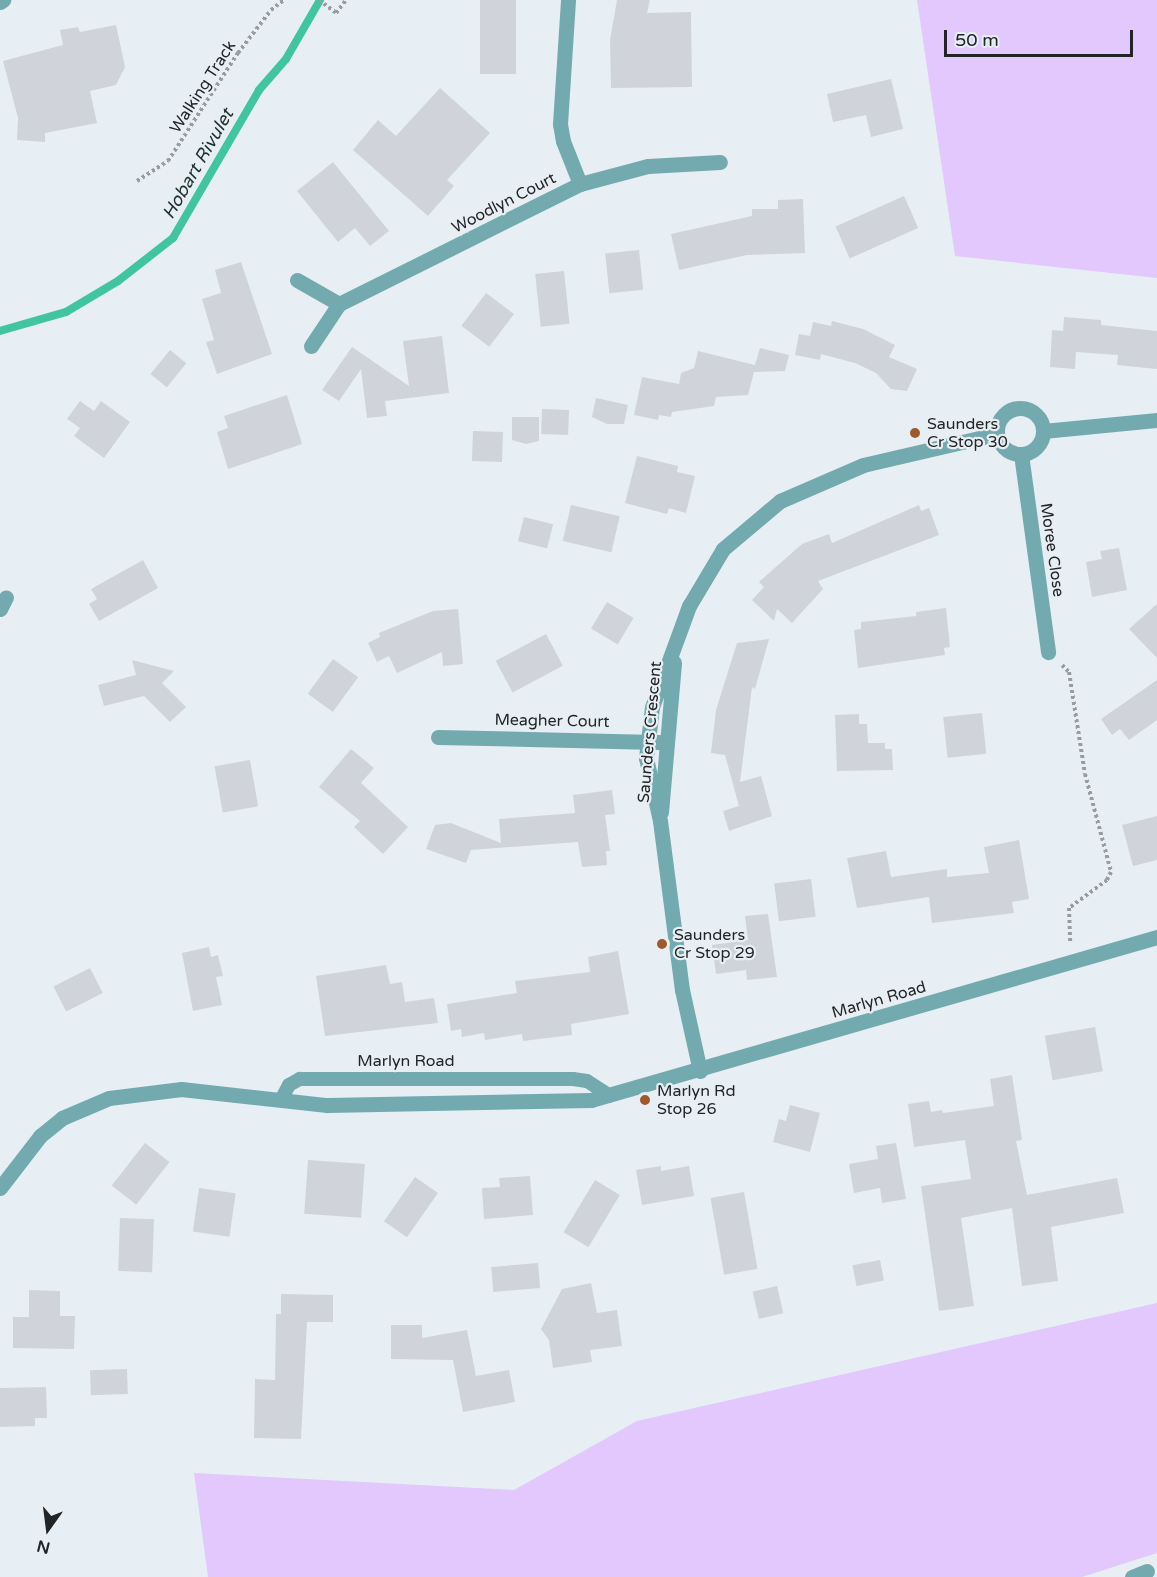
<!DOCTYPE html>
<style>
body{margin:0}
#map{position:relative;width:1157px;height:1577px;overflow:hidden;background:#e7eff4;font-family:"Varela Round",sans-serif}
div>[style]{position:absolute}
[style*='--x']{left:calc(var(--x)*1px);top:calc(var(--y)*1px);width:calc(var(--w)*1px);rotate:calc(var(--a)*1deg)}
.green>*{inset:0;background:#e2c8fd}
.stream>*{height:8px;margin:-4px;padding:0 4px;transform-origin:4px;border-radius:4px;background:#40c59e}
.building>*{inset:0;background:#d1d3da;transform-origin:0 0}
.path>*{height:4px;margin-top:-2px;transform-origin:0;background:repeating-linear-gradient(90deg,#979ca0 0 3px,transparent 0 6px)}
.service>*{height:14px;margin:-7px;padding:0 7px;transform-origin:7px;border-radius:7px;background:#73aaaf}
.minor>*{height:15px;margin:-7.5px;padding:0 7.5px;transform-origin:7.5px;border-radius:7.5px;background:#73aaaf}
.minor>.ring{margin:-7.5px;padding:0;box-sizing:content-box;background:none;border:15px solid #73aaaf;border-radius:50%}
.tertiary>*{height:15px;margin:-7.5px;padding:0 7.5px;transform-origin:7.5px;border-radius:7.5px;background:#73aaaf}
.dots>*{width:16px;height:16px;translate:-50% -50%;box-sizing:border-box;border:3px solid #e7eff4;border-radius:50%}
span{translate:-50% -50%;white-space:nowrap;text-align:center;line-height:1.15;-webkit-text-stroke:4.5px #e7eff4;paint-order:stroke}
.street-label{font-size:16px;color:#222426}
.poi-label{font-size:16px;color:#222426}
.left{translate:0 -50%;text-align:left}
.water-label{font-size:18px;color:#1b3129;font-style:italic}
.north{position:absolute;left:18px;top:1499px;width:60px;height:60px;-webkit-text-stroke:4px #e7eff4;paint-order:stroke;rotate:194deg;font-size:16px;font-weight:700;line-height:24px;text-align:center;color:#222426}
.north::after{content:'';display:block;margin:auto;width:21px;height:27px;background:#222426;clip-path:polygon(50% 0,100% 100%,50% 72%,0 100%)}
.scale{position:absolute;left:944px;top:30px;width:189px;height:27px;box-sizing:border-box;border:3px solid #222426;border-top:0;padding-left:8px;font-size:18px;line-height:21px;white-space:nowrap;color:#222426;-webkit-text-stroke:4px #e7eff4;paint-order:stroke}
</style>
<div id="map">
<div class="green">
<div style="clip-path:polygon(917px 0,1157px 0,1157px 278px,955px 256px)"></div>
<div style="clip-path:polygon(1157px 1303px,1157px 1553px,1082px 1577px,208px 1577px,194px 1473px,514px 1490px,637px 1421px)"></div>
</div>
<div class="stream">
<div style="--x:0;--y:331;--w:69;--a:-16.1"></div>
<div style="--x:66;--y:312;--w:61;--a:-30.8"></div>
<div style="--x:118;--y:281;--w:70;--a:-38"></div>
<div style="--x:173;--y:238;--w:171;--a:-59.8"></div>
<div style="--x:259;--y:90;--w:41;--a:-48.9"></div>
<div style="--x:286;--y:59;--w:68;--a:-60"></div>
</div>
<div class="building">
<div style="left:480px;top:0;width:36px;height:74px"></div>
<div style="clip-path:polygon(617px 0,650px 0,647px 13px,691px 12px,692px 87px,611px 88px,610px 40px)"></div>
<div style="clip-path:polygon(116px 25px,125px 67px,116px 85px,90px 91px,97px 123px,45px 133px,45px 142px,17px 140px,18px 118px,3px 61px,63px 45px,60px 30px,78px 27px,80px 32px)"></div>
<div style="clip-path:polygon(891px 79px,903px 129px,871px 137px,866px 115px,833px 122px,827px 94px)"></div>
<div style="clip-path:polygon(440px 88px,490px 133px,447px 180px,454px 186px,428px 216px,353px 150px,378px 120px,396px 136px)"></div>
<div style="clip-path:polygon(333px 162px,389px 231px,370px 246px,355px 228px,338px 242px,297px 191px)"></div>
<div style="left:904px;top:196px;width:35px;height:75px;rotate:66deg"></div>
<div style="clip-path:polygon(803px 199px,805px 253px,747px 255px,679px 270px,671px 234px,752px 216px,752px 209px,778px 209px,778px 200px)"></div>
<div style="left:639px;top:250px;width:40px;height:34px;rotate:84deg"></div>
<div style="clip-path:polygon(241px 262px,272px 354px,217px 374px,206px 342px,214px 340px,202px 299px,221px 293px,215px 270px)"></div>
<div style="left:564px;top:271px;width:53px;height:29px;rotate:84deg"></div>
<div style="left:486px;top:293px;width:35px;height:41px;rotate:37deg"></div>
<div style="clip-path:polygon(1064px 317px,1101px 320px,1101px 325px,1157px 331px,1157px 369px,1117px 365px,1118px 355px,1076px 352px,1075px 369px,1050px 367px,1052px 330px,1063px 331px)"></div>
<div style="clip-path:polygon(832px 321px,863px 329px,895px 345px,889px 357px,917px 369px,907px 391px,891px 389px,876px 373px,855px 363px,821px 354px,820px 360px,795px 355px,799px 334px,810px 336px,813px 322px,831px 326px)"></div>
<div style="clip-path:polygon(442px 336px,449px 393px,385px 401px,387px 416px,367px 418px,361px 369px,339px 401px,322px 390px,352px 347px,409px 386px,403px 341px)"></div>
<div style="clip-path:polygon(760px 348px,789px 355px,785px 371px,754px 372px,748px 395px,716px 397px,714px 406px,672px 412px,671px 417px,659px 415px,658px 420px,634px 415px,642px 377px,679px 384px,681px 373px,694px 368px,698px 351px,755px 365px)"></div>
<div style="left:170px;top:350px;width:21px;height:31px;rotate:39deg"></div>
<div style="clip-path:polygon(287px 395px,302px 444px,228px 469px,217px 432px,228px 428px,224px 416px)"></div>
<div style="clip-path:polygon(596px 398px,628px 405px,624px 424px,607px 424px,592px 417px)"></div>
<div style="clip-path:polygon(80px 401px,94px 411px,101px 401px,130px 422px,104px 458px,74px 436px,80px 428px,67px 419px)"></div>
<div style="left:542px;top:409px;width:27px;height:25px;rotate:2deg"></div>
<div style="clip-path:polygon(512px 417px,539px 417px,539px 441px,526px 444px,512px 440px)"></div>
<div style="left:473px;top:431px;width:30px;height:30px;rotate:2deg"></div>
<div style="clip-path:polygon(637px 456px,678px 466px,677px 472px,695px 476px,686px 513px,669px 508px,667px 514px,625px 503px)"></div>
<div style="left:571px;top:505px;width:50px;height:37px;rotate:13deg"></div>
<div style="clip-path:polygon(919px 505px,921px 511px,929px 508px,939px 535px,818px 581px,823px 589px,792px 623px,777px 609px,774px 621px,752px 600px,764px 587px,759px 582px,802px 544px,829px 534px,832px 543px)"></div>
<div style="left:524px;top:517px;width:30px;height:25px;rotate:14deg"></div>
<div style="clip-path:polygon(1119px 548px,1127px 590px,1092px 597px,1086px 562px,1102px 559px,1100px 551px)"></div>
<div style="clip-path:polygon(143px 560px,158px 588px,99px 621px,89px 604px,97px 599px,91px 589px)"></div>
<div style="left:607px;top:602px;width:31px;height:31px;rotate:31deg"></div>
<div style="clip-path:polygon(1157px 604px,1157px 658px,1129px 629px)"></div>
<div style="clip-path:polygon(946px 608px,950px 647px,944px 648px,945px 655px,858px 668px,854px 630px,861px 629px,861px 622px,916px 616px,916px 612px)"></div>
<div style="clip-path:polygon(458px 609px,463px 664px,443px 666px,442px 652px,397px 673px,389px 656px,377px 662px,368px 643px,380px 637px,379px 633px,433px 611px)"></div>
<div style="left:546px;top:634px;width:36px;height:57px;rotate:62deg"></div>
<div style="clip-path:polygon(769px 639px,755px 689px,752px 687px,740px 782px,761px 776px,772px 816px,729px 831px,723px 811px,739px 806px,725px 755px,711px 753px,716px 710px,737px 643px)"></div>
<div style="left:333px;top:659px;width:31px;height:43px;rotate:36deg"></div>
<div style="clip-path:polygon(132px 660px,174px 671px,162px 683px,186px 707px,170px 722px,144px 696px,104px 706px,98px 685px,136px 675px)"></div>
<div style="clip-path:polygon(1157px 680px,1157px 720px,1129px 740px,1120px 729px,1112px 735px,1101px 719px)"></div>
<div style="left:982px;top:713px;width:41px;height:39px;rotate:84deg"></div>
<div style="clip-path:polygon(859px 714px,859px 724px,867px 724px,868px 743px,885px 743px,885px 749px,892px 749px,893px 770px,837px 771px,835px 715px)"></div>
<div style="clip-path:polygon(351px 749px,374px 768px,361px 783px,408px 827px,383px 854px,354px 827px,360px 821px,319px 787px)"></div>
<div style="left:250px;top:760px;width:47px;height:36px;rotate:80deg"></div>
<div style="clip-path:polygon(612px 790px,615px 814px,605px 815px,610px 851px,606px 851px,607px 865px,582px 867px,578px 842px,471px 850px,466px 863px,426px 849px,435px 825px,451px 823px,501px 843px,499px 819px,575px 813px,573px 795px)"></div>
<div style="clip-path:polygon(1157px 816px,1157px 860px,1133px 866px,1122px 825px)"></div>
<div style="clip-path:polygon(1019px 840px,1029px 899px,1012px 902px,1014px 913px,932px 923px,929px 897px,857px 908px,847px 858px,886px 851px,891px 877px,947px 869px,947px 877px,989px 873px,984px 847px)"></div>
<div style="left:811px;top:879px;width:38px;height:37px;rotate:83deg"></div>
<div style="clip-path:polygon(768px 914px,777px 977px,747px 980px,746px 970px,716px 974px,712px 945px,748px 940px,745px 916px)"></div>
<div style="clip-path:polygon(209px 947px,211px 957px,218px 955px,223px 976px,216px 977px,222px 1005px,193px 1011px,182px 953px)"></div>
<div style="clip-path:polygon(618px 951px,629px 1014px,571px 1024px,572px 1035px,523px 1041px,522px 1034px,485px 1040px,484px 1033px,462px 1037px,461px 1029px,451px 1031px,447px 1004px,517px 993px,515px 981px,590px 972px,588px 957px)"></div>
<div style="clip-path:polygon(386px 965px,390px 984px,402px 982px,405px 1002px,434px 998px,438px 1023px,325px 1036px,316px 976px)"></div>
<div style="left:90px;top:968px;width:28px;height:41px;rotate:63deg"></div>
<div style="left:1095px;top:1027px;width:45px;height:51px;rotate:80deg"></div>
<div style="clip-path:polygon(1012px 1075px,1022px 1140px,1016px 1141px,1027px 1195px,1117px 1178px,1124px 1213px,1051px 1227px,1058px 1281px,1022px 1286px,1012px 1208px,961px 1218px,974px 1306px,939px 1311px,921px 1186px,971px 1179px,965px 1140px,914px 1147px,908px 1104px,929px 1101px,931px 1112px,942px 1110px,943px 1113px,994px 1106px,990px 1079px)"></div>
<div style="clip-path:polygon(790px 1105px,820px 1113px,810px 1152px,773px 1142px,779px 1119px,786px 1121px)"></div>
<div style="left:145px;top:1143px;width:31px;height:54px;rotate:38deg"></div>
<div style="clip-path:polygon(896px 1143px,906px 1199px,882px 1203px,880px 1188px,854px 1193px,849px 1164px,878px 1159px,876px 1146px)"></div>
<div style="left:308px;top:1160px;width:57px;height:54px;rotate:4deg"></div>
<div style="clip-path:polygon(661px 1166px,661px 1171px,689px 1166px,694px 1196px,642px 1205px,636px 1170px)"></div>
<div style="clip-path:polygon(530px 1176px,533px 1215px,484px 1219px,482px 1188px,500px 1187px,499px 1178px)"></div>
<div style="left:415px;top:1177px;width:28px;height:54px;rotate:35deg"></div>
<div style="left:595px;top:1180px;width:29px;height:61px;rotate:31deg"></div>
<div style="left:199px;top:1188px;width:37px;height:44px;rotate:8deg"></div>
<div style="left:744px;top:1192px;width:78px;height:34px;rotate:80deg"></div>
<div style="left:120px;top:1218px;width:34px;height:53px;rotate:2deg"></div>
<div style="left:880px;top:1260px;width:21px;height:28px;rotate:79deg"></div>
<div style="left:538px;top:1263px;width:25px;height:47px;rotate:85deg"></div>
<div style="clip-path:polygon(591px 1283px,597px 1313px,617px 1310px,622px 1346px,590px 1350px,592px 1362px,553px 1368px,549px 1340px,541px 1329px,562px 1289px)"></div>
<div style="left:777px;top:1286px;width:28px;height:25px;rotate:77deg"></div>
<div style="clip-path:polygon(29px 1290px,60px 1291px,60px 1316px,75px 1316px,74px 1349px,13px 1348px,13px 1317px,29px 1317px)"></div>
<div style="clip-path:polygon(281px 1294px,333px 1295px,333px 1322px,307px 1322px,301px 1439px,254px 1438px,255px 1379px,275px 1380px,276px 1314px,281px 1314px)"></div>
<div style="clip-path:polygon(391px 1325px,422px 1325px,422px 1338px,467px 1330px,476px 1376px,509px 1370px,515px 1402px,463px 1412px,453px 1360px,391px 1359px)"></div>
<div style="left:127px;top:1369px;width:25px;height:37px;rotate:88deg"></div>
<div style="clip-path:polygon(46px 1387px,47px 1418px,35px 1418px,35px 1426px,0 1427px,0 1388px)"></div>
</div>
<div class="path">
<div style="--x:319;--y:0;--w:21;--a:37"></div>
<div style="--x:336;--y:13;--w:16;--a:-52"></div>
<div style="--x:137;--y:181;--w:37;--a:-33"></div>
<div style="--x:168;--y:161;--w:129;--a:-57.1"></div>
<div style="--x:238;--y:53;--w:54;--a:-52.5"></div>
<div style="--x:271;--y:10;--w:16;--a:-38"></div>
<div style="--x:1062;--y:665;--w:10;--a:45"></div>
<div style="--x:1069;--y:672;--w:103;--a:81.1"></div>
<div style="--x:1085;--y:774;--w:101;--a:75.1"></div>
<div style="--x:1111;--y:872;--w:9;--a:117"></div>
<div style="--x:1107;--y:880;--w:47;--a:143.6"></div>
<div style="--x:1069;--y:908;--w:33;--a:88"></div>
</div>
<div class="service">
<div style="--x:281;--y:1100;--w:17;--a:-62"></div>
<div style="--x:289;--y:1085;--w:13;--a:-29"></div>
<div style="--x:300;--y:1079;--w:273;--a:0"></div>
<div style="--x:573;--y:1079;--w:14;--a:8"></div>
<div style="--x:587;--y:1081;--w:27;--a:33"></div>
</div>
<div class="minor">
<div style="--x:580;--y:184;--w:70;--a:-14.8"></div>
<div style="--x:648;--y:166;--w:72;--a:-3.2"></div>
<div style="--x:297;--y:280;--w:48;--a:29.7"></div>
<div style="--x:311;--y:346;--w:50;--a:-56.3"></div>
<div style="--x:339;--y:304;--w:269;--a:-26.5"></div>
<div style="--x:580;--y:184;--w:46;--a:-111.6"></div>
<div style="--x:563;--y:141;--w:17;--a:-100"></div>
<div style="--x:560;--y:124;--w:124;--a:-86.3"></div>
<div class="ring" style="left:997px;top:408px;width:31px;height:31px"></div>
<div style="--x:1043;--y:431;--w:115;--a:-5.5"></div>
<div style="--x:1021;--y:454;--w:200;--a:82.2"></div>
<div style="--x:0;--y:609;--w:13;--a:-63"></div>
<div style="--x:438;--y:737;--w:228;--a:1.3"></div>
<div style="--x:661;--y:812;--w:150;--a:-85"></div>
<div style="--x:700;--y:1071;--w:83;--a:-102.5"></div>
<div style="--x:682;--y:990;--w:170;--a:-97.4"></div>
<div style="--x:660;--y:821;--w:65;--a:-102.5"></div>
<div style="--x:646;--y:758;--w:51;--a:-83.3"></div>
<div style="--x:652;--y:707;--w:108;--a:-69.9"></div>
<div style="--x:689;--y:606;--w:66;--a:-59.2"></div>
<div style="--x:723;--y:549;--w:75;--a:-40.1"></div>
<div style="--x:780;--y:501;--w:90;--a:-23.4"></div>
<div style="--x:863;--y:465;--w:137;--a:-13.1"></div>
<div style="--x:0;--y:1188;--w:66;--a:-52.4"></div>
<div style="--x:40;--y:1136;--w:28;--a:-39"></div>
<div style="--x:62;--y:1118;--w:51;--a:-23.1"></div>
<div style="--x:109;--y:1098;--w:73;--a:-7.1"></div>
<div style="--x:181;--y:1089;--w:147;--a:6.3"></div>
<div style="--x:327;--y:1105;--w:264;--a:-1.1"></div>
<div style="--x:591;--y:1100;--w:589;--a:-16.07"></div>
<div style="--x:1132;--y:1577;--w:16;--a:-22"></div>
</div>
<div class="tertiary">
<div style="--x:0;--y:2;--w:4;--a:-34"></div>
</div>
<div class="dots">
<div style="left:915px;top:433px;background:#9e592d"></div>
<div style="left:662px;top:944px;background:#9e592d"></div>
<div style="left:645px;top:1100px;background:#9e592d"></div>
</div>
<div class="street-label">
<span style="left:203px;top:87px;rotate:-57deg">Walking Track</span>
<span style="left:504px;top:203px;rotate:-27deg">Woodlyn Court</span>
<span style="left:1052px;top:550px;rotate:82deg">Moree Close</span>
<span style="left:552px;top:721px;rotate:1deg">Meagher Court</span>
<span style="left:650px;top:732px;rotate:-85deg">Saunders Crescent</span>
<span style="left:879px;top:1000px;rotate:-16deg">Marlyn Road</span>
<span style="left:406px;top:1061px">Marlyn Road</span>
</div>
<div class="poi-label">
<span class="left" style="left:927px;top:433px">Saunders<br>Cr Stop 30</span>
<span class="left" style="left:674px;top:944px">Saunders<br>Cr Stop 29</span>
<span class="left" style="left:657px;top:1100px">Marlyn Rd<br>Stop 26</span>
</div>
<div class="water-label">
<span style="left:198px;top:164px;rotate:-60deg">Hobart Rivulet</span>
</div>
<div class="north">N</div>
<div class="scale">50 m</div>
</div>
